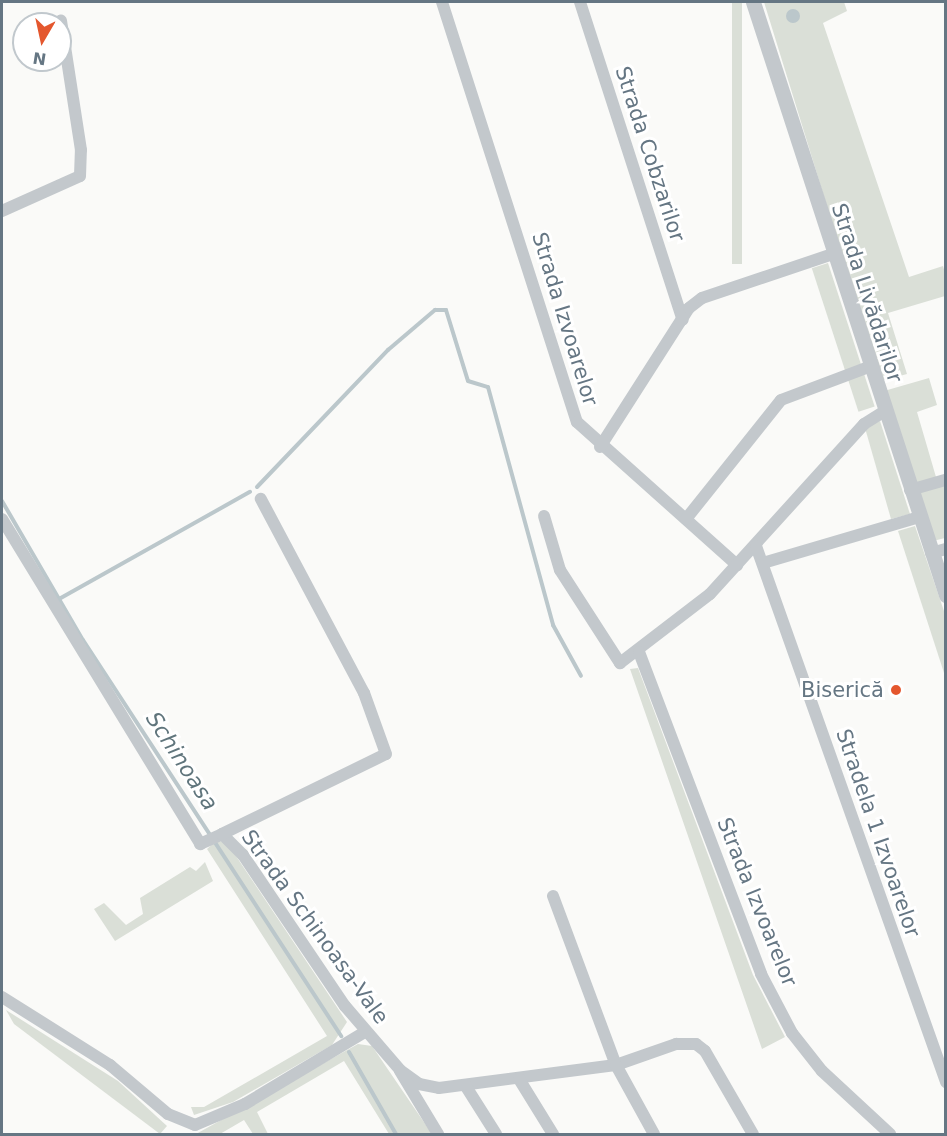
<!DOCTYPE html>
<meta charset="utf-8">
<style>
body{margin:0}
#map{position:relative;width:947px;height:1136px;overflow:hidden;background:#fafaf8;font-family:"DejaVu Sans",sans-serif}
div>[style]{position:absolute}
[style*='--x']{left:calc(var(--x)*1px);top:calc(var(--y)*1px);width:calc(var(--w)*1px);rotate:calc(var(--a)*1deg)}
.green>*{inset:0;background:#dadfd7;transform-origin:0 0}
.water>*{inset:0;background:#bbc7cb}
.round{border-radius:50%}
.stream>*{height:4px;margin:-2px;padding:0 2px;transform-origin:2px;border-radius:2px;background:#bbc7cb}
.minor>*{height:12px;margin:-6px;padding:0 6px;transform-origin:6px;border-radius:6px;background:#c3c8cc}
.tertiary>*{height:15px;margin:-7.5px;padding:0 7.5px;transform-origin:7.5px;border-radius:7.5px;background:#c3c8cc}
.dots>*{width:16px;height:16px;translate:-50% -50%;box-sizing:border-box;border:3px solid #fff;border-radius:50%}
span{translate:-50% -50%;white-space:nowrap;text-align:center;line-height:1.15;-webkit-text-stroke:6px #fff;paint-order:stroke}
.street-label{font-size:21px;color:#657683}
.poi-label{font-size:21px;color:#657683}
.right{translate:-100% -50%;text-align:right}
.water-label{font-size:22px;color:#60757c;font-style:italic}
.frame{position:absolute;inset:0;border:3px solid #657683;pointer-events:none}
.north{position:absolute;left:12px;top:12px;width:60px;height:60px;box-sizing:border-box;background:#fff;border:2px solid #c1c8cd;border-radius:50%;rotate:189deg;font-size:16px;font-weight:700;line-height:24px;text-align:center;color:#657683}
.north::after{content:'';display:block;margin:auto;width:21px;height:27px;background:#e4572e;clip-path:polygon(50% 0,100% 100%,50% 72%,0 100%)}
</style>
<div id="map">
<div class="green">
<div style="left:732px;top:2px;width:10px;height:262px"></div>
<div style="clip-path:polygon(764px 2px,844px 2px,847px 11px,823px 23px,909px 277px,943px 266px,945px 273px,945px 296px,888px 313px,907px 374px,881px 381px)"></div>
<div style="left:828px;top:263px;width:151px;height:17px;rotate:72deg"></div>
<div style="clip-path:polygon(929px 378px,937px 405px,917px 412px,936px 477px,916px 484px,884px 391px)"></div>
<div style="clip-path:polygon(880px 421px,910px 514px,891px 519px,865px 428px)"></div>
<div style="clip-path:polygon(945px 485px,945px 538px,933px 541px,917px 493px)"></div>
<div style="clip-path:polygon(915px 526px,945px 614px,945px 676px,898px 531px)"></div>
<div style="clip-path:polygon(638px 668px,753px 975px,785px 1037px,762px 1049px,630px 669px)"></div>
<div style="clip-path:polygon(217px 840px,228px 844px,347px 1022px,332px 1045px,233px 1102px,194px 1115px,191px 1107px,204px 1107px,327px 1036px,207px 849px)"></div>
<div style="clip-path:polygon(205px 862px,213px 881px,115px 941px,94px 909px,104px 903px,126px 925px,143px 914px,140px 898px,190px 867px,196px 871px)"></div>
<div style="clip-path:polygon(6px 1010px,118px 1081px,167px 1126px,160px 1134px,14px 1024px)"></div>
<div style="clip-path:polygon(358px 1044px,372px 1046px,432px 1134px,389px 1134px,344px 1061px,257px 1112px,268px 1134px,253px 1134px,244px 1120px,220px 1134px,196px 1134px)"></div>
</div>
<div class="water">
<div class="round" style="left:786px;top:9px;width:14px;height:14px"></div>
</div>
<div class="stream">
<div style="--x:257;--y:487;--w:190;--a:-46.3"></div>
<div style="--x:388;--y:350;--w:62;--a:-40.4"></div>
<div style="--x:435;--y:310;--w:11;--a:0"></div>
<div style="--x:446;--y:310;--w:74;--a:72.8"></div>
<div style="--x:468;--y:381;--w:21;--a:17"></div>
<div style="--x:488;--y:387;--w:247;--a:74.7"></div>
<div style="--x:553;--y:625;--w:58;--a:61.2"></div>
<div style="--x:2;--y:501;--w:161;--a:59.8"></div>
<div style="--x:83;--y:640;--w:473;--a:56.9"></div>
<div style="--x:59;--y:599;--w:219;--a:-29.3"></div>
<div style="--x:349;--y:1052;--w:95;--a:60.2"></div>
</div>
<div class="minor">
<div style="--x:442;--y:2;--w:441;--a:72.2"></div>
<div style="--x:577;--y:422;--w:215;--a:41.8"></div>
<div style="--x:580;--y:2;--w:334;--a:72.1"></div>
<div style="--x:2;--y:211;--w:85;--a:-24.2"></div>
<div style="--x:80;--y:176;--w:26;--a:-88"></div>
<div style="--x:81;--y:150;--w:131;--a:-98.8"></div>
<div style="--x:600;--y:447;--w:165;--a:-57.4"></div>
<div style="--x:689;--y:308;--w:16;--a:-38"></div>
<div style="--x:702;--y:298;--w:138;--a:-18.6"></div>
<div style="--x:910;--y:490;--w:37;--a:-16"></div>
<div style="--x:544;--y:516;--w:56;--a:73.5"></div>
<div style="--x:560;--y:570;--w:111;--a:57.2"></div>
<div style="--x:620;--y:663;--w:113;--a:-37.5"></div>
<div style="--x:710;--y:594;--w:229;--a:-47.8"></div>
<div style="--x:864;--y:424;--w:22;--a:-32"></div>
<div style="--x:2;--y:519;--w:381;--a:58.6"></div>
<div style="--x:200;--y:844;--w:24;--a:-24"></div>
<div style="--x:222;--y:834;--w:30;--a:45"></div>
<div style="--x:243;--y:855;--w:182;--a:56"></div>
<div style="--x:345;--y:1006;--w:84;--a:49.3"></div>
<div style="--x:400;--y:1070;--w:24;--a:36"></div>
<div style="--x:419;--y:1084;--w:20;--a:11"></div>
<div style="--x:439;--y:1088;--w:178;--a:-7.4"></div>
<div style="--x:616;--y:1065;--w:64;--a:-19.3"></div>
<div style="--x:676;--y:1044;--w:20;--a:0"></div>
<div style="--x:696;--y:1044;--w:11;--a:38"></div>
<div style="--x:705;--y:1051;--w:96;--a:60"></div>
<div style="--x:686;--y:519;--w:152;--a:-51.4"></div>
<div style="--x:781;--y:400;--w:94;--a:-20.6"></div>
<div style="--x:756;--y:546;--w:569;--a:70.48"></div>
<div style="--x:931;--y:553;--w:16;--a:-15"></div>
<div style="--x:763;--y:563;--w:163;--a:-16.4"></div>
<div style="--x:639;--y:652;--w:344;--a:69.2"></div>
<div style="--x:761;--y:974;--w:67;--a:62.3"></div>
<div style="--x:792;--y:1033;--w:48;--a:51.7"></div>
<div style="--x:822;--y:1071;--w:93;--a:42.8"></div>
<div style="--x:222;--y:834;--w:182;--a:-26"></div>
<div style="--x:386;--y:754;--w:65;--a:-109.8"></div>
<div style="--x:364;--y:693;--w:220;--a:-118"></div>
<div style="--x:553;--y:896;--w:180;--a:69.6"></div>
<div style="--x:616;--y:1065;--w:79;--a:61.2"></div>
<div style="--x:2;--y:997;--w:128;--a:32.2"></div>
<div style="--x:110;--y:1065;--w:76;--a:40.2"></div>
<div style="--x:168;--y:1114;--w:29;--a:22"></div>
<div style="--x:195;--y:1125;--w:54;--a:-22.8"></div>
<div style="--x:245;--y:1104;--w:140;--a:-31"></div>
<div style="--x:400;--y:1071;--w:74;--a:58.9"></div>
<div style="--x:519;--y:1079;--w:65;--a:58.3"></div>
<div style="--x:465;--y:1085;--w:58;--a:57.7"></div>
</div>
<div class="tertiary">
<div style="--x:753;--y:2;--w:624;--a:71.97"></div>
</div>
<div class="dots">
<div style="left:896px;top:690px;background:#e4572e"></div>
</div>
<div class="street-label">
<span style="left:650px;top:154px;rotate:72deg">Strada Cobzarilor</span>
<span style="left:867px;top:293px;rotate:72deg">Strada Livădarilor</span>
<span style="left:565px;top:319px;rotate:73deg">Strada Izvoarelor</span>
<span style="left:878px;top:833px;rotate:71deg">Stradela 1 Izvoarelor</span>
<span style="left:757px;top:902px;rotate:68deg">Strada Izvoarelor</span>
<span style="left:315px;top:927px;rotate:54deg">Strada Schinoasa-Vale</span>
</div>
<div class="poi-label">
<span class="right" style="left:884px;top:690px">Biserică</span>
</div>
<div class="water-label">
<span style="left:182px;top:761px;rotate:57deg">Schinoasa</span>
</div>
<div class="frame"></div>
<div class="north">N</div>
</div>
